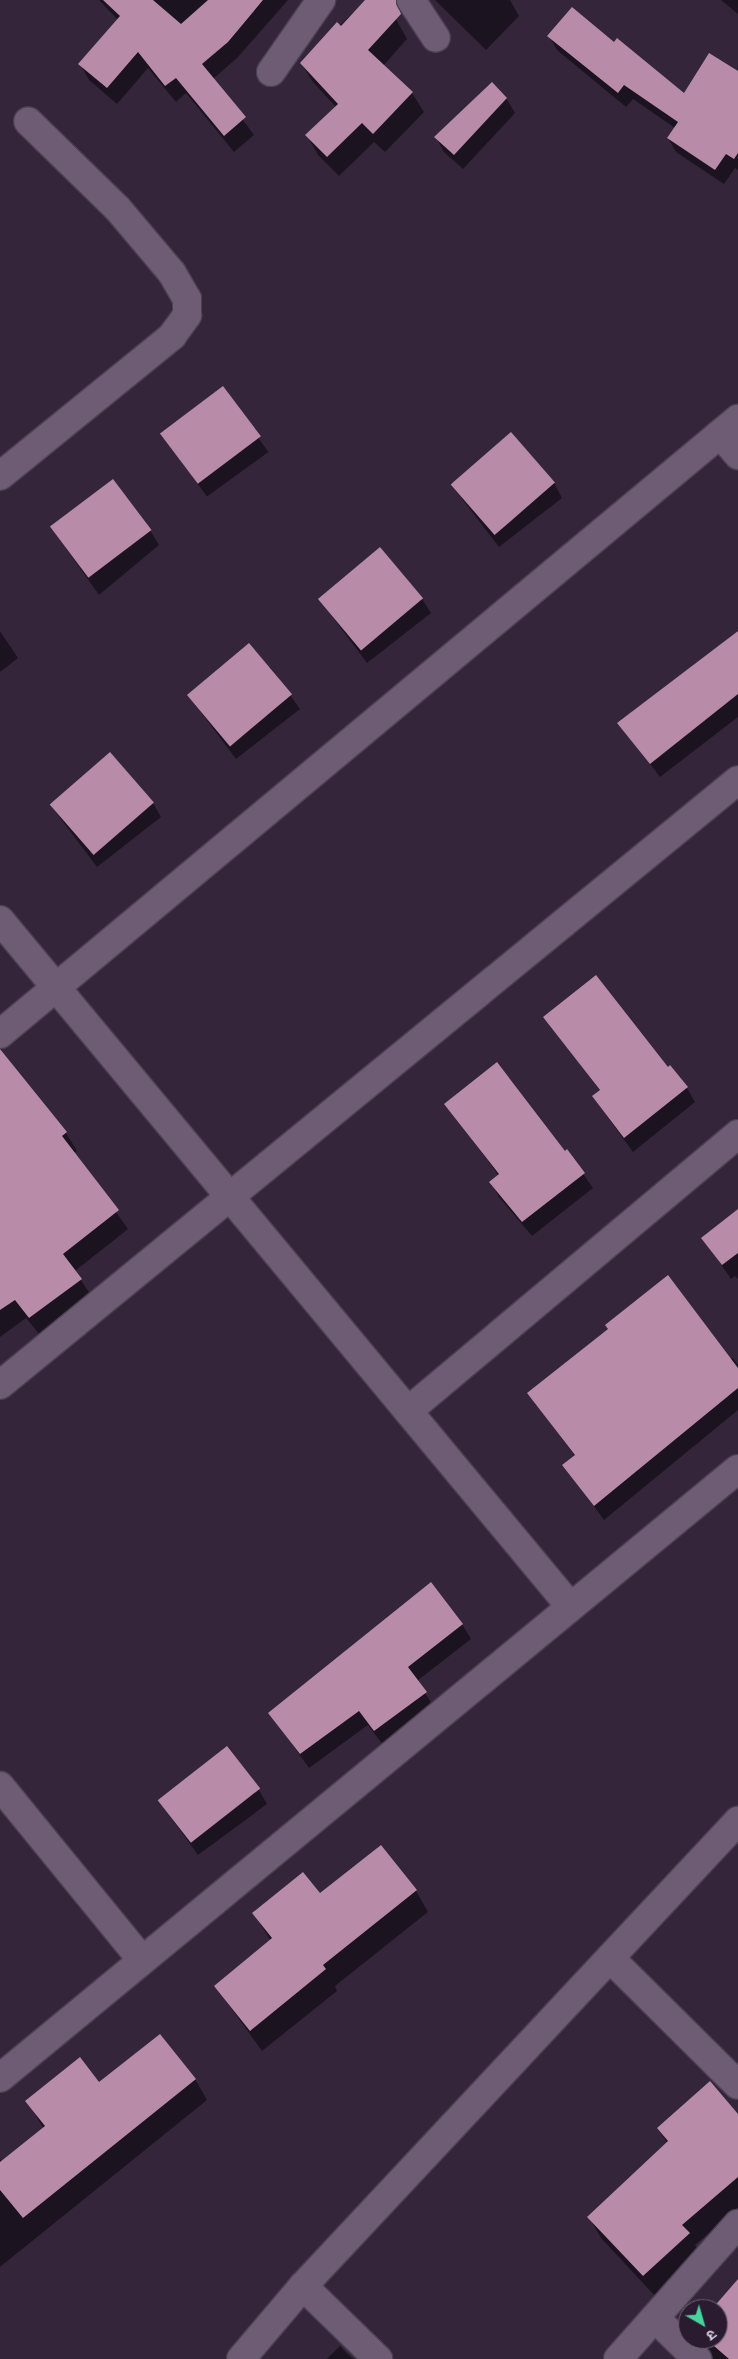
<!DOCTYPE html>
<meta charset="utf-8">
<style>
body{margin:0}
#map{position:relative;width:738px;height:2359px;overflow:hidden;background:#34253a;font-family:Arial,"Noto Sans Devanagari",sans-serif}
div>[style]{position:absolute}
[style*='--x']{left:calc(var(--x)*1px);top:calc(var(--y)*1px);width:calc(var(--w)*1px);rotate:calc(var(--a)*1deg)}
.shadow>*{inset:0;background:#0007;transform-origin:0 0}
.building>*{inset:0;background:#b88ba8;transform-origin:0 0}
.roads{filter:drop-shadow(1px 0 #4d4052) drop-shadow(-1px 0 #4d4052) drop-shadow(0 1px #4d4052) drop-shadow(0 -1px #4d4052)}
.street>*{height:28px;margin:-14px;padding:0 14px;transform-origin:14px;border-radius:14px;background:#6d5c74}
span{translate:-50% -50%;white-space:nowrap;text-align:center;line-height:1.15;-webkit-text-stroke:5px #2a1b30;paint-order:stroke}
.north{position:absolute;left:678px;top:2299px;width:50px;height:50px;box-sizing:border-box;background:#2a1b30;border:1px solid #706376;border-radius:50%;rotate:142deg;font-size:14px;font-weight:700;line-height:20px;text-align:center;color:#dad0de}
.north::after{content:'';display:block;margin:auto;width:18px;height:22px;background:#48d49d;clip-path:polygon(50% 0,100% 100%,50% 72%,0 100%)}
</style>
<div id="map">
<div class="shadow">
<div style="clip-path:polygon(99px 0,288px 0,237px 58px,213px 79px,254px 135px,234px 152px,186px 93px,176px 102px,148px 68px,117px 104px,89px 80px,80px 64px,118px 20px)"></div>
<div style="clip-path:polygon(366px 0,375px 0,396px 19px,407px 39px,383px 66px,412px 93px,424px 112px,385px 152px,374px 142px,339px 176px,318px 155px,307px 135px,336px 107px,313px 82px,301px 63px)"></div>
<div style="clip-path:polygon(435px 0,510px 0,519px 16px,486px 50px)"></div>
<div style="clip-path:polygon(721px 0,738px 0,738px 14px)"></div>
<div style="clip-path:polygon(549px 36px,614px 44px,685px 95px,738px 72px,738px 170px,735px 168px,724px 184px,676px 152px,668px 138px,675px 128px,633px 99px,626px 107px,557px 50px)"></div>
<div style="clip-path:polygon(506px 98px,515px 113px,463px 169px,444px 152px,436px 137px)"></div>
<div style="left:222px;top:388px;width:79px;height:76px;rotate:54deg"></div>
<div style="clip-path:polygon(450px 483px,554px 483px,562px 498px,499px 547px)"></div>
<div style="clip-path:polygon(51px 527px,150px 530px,159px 545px,99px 595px)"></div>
<div style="clip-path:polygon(319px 599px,422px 599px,431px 613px,367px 663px)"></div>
<div style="clip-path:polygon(0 631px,18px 658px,0 672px)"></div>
<div style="clip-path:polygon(738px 631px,738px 717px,660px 777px,619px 723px)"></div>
<div style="clip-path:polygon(270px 667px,300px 709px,236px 759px,188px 695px)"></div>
<div style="clip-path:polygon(49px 803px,153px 803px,161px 817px,97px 867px)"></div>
<div style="clip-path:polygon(545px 1017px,667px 1069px,687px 1088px,695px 1102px,633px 1152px,593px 1097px,600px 1091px)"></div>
<div style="clip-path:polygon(30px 1088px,66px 1133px,77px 1151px,74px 1153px,128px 1229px,75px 1271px,92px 1297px,40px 1335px,26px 1318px,0 1337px,0 1113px)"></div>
<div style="clip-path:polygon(446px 1104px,564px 1153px,567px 1151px,593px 1188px,532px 1236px,499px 1197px,491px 1182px,499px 1176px)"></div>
<div style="clip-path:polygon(738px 1210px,738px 1279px,735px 1276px,731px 1279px,703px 1238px)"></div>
<div style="clip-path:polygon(733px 1358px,738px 1365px,738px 1410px,604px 1520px,564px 1465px,575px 1456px,529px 1394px)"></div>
<div style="clip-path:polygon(462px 1624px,471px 1639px,417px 1681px,434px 1707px,383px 1745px,368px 1725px,309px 1768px,270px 1713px)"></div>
<div style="clip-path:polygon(259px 1790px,267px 1804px,198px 1855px,159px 1801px)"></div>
<div style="clip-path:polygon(416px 1891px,428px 1912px,335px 1986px,337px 1991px,262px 2051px,216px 1987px,271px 1941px,254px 1914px,319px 1895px)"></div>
<div style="clip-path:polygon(195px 2079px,207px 2100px,0 2267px,0 2159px,2px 2161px,44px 2129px,27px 2101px,99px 2083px)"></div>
<div style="clip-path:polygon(738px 2116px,738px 2208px,695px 2245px,701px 2254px,655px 2296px,601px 2238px,589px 2217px,668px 2144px,658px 2128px)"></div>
<div style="clip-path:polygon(738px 2281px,738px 2359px,712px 2359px,702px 2339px,718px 2339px,718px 2309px,714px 2309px)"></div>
<div style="clip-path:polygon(340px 2346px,353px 2359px,327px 2359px)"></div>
</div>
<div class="building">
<div style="clip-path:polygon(103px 0,153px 0,181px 24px,208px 0,263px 0,228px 42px,202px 64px,246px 117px,224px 136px,176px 78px,165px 86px,138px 52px,107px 88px,78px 64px,120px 16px)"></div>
<div style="clip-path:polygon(365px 0,396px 0,401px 14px,368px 50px,413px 92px,373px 134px,362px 123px,327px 157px,305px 135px,338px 104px,300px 63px,337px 22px,341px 26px)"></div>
<div style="clip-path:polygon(572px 7px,614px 42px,617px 38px,684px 93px,709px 53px,738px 71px,738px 153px,734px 159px,726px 154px,715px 170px,667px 138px,678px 122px,624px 85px,618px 93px,547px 36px)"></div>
<div style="clip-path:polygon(492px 82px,507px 98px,454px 155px,434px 137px)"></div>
<div style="left:223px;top:386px;width:63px;height:79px;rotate:53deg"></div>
<div style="left:511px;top:432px;width:67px;height:80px;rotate:49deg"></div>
<div style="left:113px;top:479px;width:64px;height:79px;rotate:53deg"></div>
<div style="left:380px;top:547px;width:67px;height:81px;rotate:50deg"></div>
<div style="clip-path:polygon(738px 631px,738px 694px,650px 764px,617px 723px)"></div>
<div style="left:249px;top:643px;width:67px;height:81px;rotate:50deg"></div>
<div style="left:110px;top:752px;width:67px;height:80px;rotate:49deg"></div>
<div style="clip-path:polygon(596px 975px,668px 1067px,670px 1065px,688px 1087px,624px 1138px,592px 1096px,600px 1090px,543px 1017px)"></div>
<div style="clip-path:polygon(0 1049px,67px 1132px,62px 1136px,119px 1210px,63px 1254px,82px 1279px,29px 1318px,15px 1300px,0 1310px)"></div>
<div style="clip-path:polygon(497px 1062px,565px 1151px,567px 1149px,585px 1173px,522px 1222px,489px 1182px,499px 1174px,444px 1104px)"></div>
<div style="clip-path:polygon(738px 1209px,738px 1253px,722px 1265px,701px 1238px)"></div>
<div style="clip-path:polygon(668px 1275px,738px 1368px,738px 1388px,594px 1506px,562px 1465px,575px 1455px,527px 1393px,608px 1329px,605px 1325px)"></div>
<div style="clip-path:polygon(431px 1582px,463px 1624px,408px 1667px,427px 1692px,374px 1731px,359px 1711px,300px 1754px,268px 1713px)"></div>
<div style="left:227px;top:1746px;width:54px;height:88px;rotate:52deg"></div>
<div style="clip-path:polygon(381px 1845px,417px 1890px,323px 1965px,326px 1969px,250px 2031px,214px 1986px,272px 1938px,252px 1913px,303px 1872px,320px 1893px)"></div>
<div style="clip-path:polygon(160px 2034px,196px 2079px,23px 2218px,0 2190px,0 2162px,45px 2126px,25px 2101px,80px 2057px,99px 2082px)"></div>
<div style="clip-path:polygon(710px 2081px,738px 2114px,738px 2177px,682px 2225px,690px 2233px,643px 2276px,587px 2217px,668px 2141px,657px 2128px)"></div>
<div style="clip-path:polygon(738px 2279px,738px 2359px,729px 2359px,706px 2339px,718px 2339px,718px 2309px,712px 2309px)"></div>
</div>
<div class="roads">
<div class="street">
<div style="--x:411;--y:0;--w:45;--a:56.7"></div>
<div style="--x:271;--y:72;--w:88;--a:-55.2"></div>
<div style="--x:720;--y:434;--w:28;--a:49"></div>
<div style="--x:0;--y:476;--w:222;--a:-39.1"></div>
<div style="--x:172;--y:336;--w:26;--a:-54"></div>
<div style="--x:187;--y:315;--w:16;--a:-90"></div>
<div style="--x:187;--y:299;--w:30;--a:-120"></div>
<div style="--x:172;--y:273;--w:85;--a:-130.2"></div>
<div style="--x:117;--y:208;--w:124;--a:-135.7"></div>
<div style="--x:0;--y:920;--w:892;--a:50.28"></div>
<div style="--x:0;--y:1034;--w:961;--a:-39.81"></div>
<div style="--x:0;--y:1385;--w:954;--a:-39.34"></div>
<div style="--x:408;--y:1411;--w:431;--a:-40"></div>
<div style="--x:0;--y:1786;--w:225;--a:50.8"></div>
<div style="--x:610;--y:1958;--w:180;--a:44.8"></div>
<div style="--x:0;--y:2078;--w:957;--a:-39.53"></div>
<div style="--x:303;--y:2286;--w:105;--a:44.2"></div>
<div style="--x:655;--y:2318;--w:59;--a:44.3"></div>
<div style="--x:241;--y:2359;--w:96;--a:-49.7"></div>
<div style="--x:303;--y:2286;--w:637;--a:-46.91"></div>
<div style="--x:618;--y:2359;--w:181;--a:-48.4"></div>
</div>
</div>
<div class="north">उ</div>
</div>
